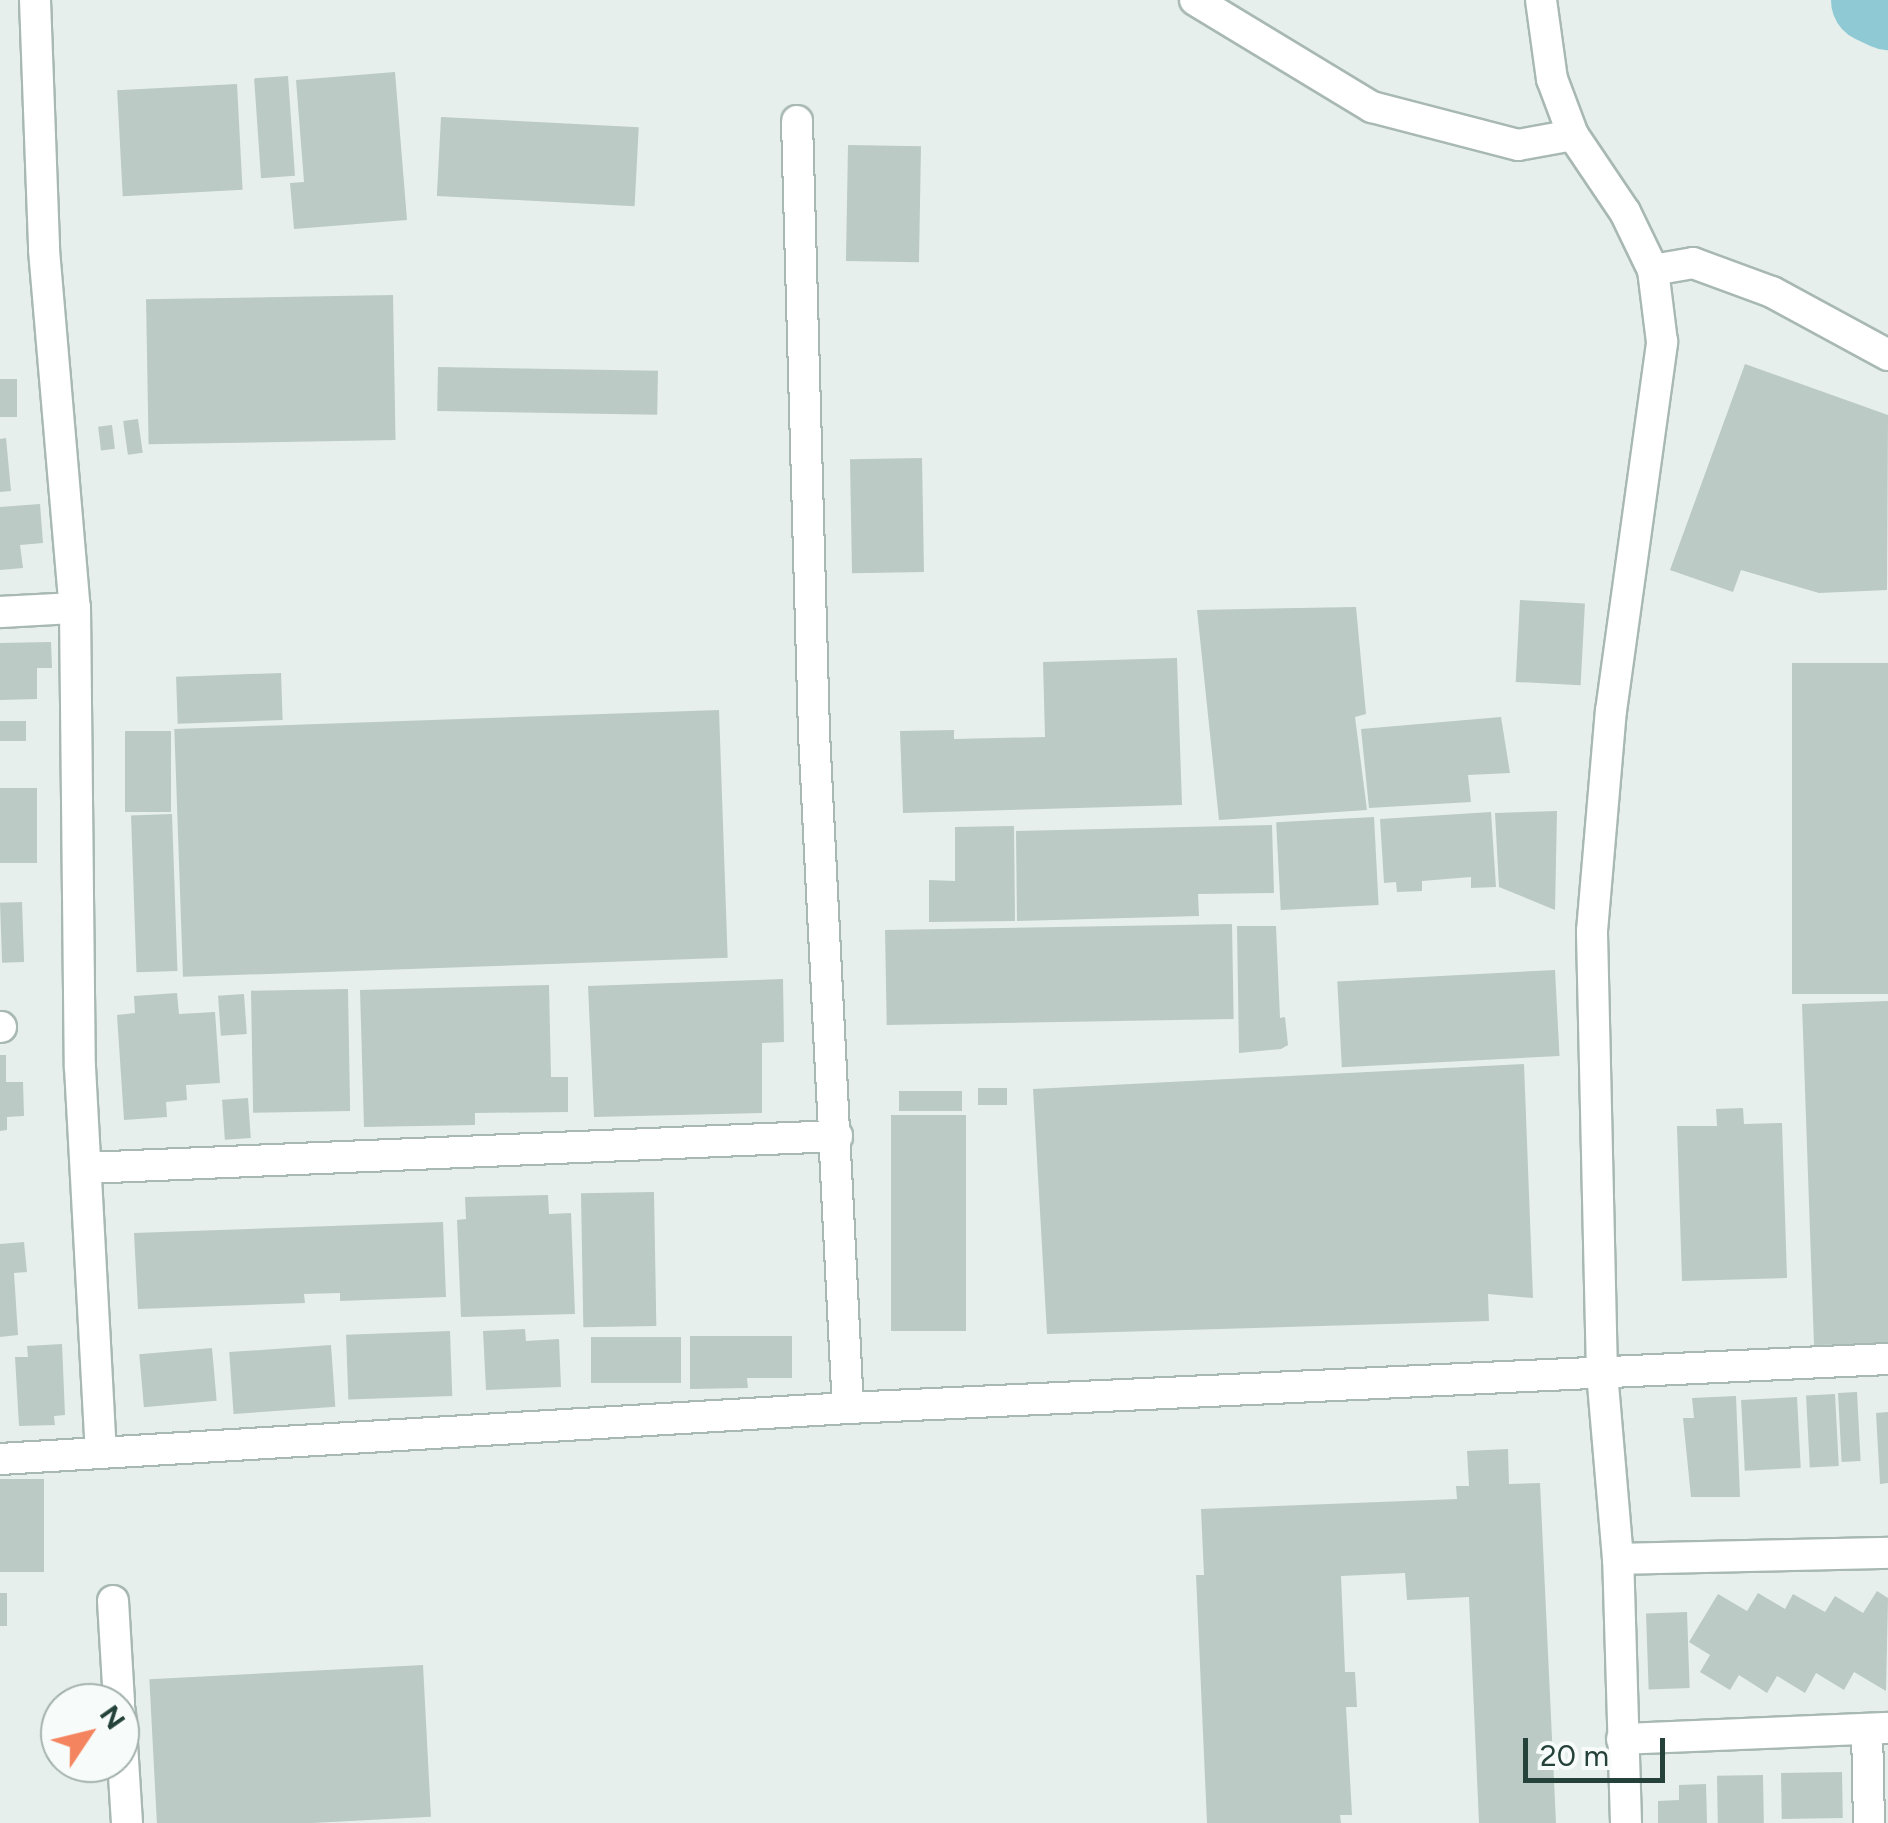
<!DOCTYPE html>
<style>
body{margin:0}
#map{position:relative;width:1888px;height:1823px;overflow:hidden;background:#e6efeb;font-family:Figtree,sans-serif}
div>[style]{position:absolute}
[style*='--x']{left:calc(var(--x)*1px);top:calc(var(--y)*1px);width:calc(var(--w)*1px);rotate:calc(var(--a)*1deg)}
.river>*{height:85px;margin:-42.5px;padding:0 42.5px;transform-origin:42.5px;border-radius:42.5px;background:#8ec9d4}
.building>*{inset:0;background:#bbcac4;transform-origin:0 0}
.roads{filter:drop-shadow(2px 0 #a8b8b2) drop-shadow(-2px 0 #a8b8b2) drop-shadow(0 2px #a8b8b2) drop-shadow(0 -2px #a8b8b2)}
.minor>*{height:30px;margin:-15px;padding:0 15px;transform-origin:15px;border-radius:15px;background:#fff}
span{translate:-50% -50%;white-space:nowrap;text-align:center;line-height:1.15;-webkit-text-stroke:8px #f7fbf9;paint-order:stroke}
.north{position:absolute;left:40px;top:1683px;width:100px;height:100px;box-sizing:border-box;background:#f7fbf9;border:2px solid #a3b1ad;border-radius:50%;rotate:55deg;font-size:28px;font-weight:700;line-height:40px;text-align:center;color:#24423a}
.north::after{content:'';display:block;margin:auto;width:35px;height:45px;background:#f4845f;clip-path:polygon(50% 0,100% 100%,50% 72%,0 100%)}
.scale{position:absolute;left:1523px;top:1738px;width:142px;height:45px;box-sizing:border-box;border:5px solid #24423a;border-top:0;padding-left:12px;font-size:30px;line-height:35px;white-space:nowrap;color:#24423a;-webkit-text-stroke:8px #f7fbf9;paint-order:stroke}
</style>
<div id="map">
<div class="river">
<div style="--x:1873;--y:0;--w:17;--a:25"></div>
</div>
<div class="building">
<div style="clip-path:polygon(395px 72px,407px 220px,294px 229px,290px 183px,304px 182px,296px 80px)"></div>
<div style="left:288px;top:76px;width:100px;height:34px;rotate:86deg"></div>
<div style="left:237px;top:84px;width:106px;height:120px;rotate:87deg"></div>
<div style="left:441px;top:117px;width:198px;height:79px;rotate:3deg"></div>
<div style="left:848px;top:145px;width:73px;height:116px;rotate:1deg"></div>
<div style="left:393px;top:295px;width:145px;height:247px;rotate:89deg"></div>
<div style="clip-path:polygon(1745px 364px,1888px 415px,1887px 590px,1819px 593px,1741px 570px,1733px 592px,1670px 570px)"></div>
<div style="left:438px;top:367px;width:220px;height:44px;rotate:1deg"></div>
<div style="left:0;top:379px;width:17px;height:38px"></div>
<div style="left:138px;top:419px;width:34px;height:15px;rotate:82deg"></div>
<div style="left:112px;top:425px;width:24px;height:14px;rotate:83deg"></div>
<div style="clip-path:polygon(6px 438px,11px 491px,0 492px,0 439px)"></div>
<div style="left:922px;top:458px;width:114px;height:72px;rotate:89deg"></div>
<div style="clip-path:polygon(40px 504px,43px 543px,20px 545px,23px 568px,0 570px,0 507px)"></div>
<div style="left:1520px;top:600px;width:65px;height:82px;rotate:3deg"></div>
<div style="clip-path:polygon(1356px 607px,1366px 714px,1355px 717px,1367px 810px,1219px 820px,1197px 610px)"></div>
<div style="clip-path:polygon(51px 642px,52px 668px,37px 668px,37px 699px,0 700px,0 643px)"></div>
<div style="clip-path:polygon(1177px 658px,1182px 805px,903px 813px,900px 731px,954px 730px,954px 739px,1045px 737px,1043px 662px)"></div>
<div style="left:1888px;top:663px;width:331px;height:96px;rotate:90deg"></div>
<div style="left:281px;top:673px;width:47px;height:105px;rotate:88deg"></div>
<div style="left:719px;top:710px;width:248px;height:545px;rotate:88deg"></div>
<div style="clip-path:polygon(1501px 717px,1510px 773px,1468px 775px,1471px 802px,1369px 808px,1361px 729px)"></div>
<div style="left:26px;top:721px;width:20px;height:26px;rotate:90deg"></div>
<div style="left:125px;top:731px;width:46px;height:81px"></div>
<div style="left:0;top:788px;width:37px;height:75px"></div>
<div style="clip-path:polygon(1557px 811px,1555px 910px,1499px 887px,1495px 813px)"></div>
<div style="clip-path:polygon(1491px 812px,1496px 887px,1471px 888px,1471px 877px,1422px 881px,1422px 891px,1397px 892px,1396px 882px,1384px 883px,1380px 819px)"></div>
<div style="left:172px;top:814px;width:157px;height:41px;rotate:88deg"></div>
<div style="left:1374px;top:817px;width:88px;height:98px;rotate:87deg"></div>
<div style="clip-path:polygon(1272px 825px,1274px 893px,1198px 894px,1199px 916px,1017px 921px,1016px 831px)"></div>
<div style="clip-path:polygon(1014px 826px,1015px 921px,929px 922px,929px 880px,955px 881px,955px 827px)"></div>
<div style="left:22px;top:902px;width:60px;height:22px;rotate:88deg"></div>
<div style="left:1232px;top:924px;width:95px;height:347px;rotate:89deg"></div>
<div style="clip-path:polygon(1237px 926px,1276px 926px,1280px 1018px,1285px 1017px,1288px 1045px,1281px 1049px,1239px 1053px)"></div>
<div style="left:1555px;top:970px;width:86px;height:218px;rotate:87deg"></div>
<div style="clip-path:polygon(783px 979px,784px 1042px,762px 1043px,762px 1113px,594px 1117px,588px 986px)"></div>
<div style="clip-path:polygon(549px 985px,551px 1077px,568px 1077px,568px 1112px,475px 1113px,475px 1125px,364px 1127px,360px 990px)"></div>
<div style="left:348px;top:989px;width:122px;height:97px;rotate:89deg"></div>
<div style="clip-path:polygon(177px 993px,179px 1014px,215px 1012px,220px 1083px,186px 1085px,187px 1100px,166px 1102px,167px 1117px,124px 1120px,117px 1015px,135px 1013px,134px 996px)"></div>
<div style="left:244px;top:994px;width:40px;height:26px;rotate:86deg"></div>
<div style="clip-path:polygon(1888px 1001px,1888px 1344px,1814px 1345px,1802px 1004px)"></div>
<div style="clip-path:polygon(0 1055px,6px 1055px,6px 1082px,23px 1082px,24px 1116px,7px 1117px,7px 1130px,0 1131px)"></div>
<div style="clip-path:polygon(1524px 1064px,1533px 1298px,1488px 1294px,1489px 1321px,1047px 1334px,1033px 1089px)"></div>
<div style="left:1007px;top:1088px;width:17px;height:29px;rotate:90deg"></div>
<div style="left:899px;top:1091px;width:63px;height:20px"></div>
<div style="left:248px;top:1098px;width:40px;height:26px;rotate:86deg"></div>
<div style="clip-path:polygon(1743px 1108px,1744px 1124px,1782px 1123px,1787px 1278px,1682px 1281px,1677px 1126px,1717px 1126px,1716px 1109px)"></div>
<div style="left:891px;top:1115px;width:75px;height:216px"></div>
<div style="left:654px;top:1192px;width:134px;height:73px;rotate:89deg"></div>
<div style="clip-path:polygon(548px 1195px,549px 1214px,571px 1213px,575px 1314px,461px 1317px,457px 1220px,466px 1219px,465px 1197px)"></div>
<div style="clip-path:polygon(443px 1222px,446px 1297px,340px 1301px,340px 1293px,304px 1294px,305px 1303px,138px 1309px,134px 1233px)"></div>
<div style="clip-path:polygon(24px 1242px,27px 1272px,14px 1273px,18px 1335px,0 1337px,0 1244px)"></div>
<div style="clip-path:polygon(525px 1329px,526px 1341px,559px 1339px,561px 1387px,486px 1390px,483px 1331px)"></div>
<div style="left:450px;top:1331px;width:65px;height:104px;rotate:88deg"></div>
<div style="clip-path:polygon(690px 1336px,792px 1336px,792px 1378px,747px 1378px,748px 1388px,690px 1389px)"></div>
<div style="left:591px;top:1337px;width:90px;height:46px"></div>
<div style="clip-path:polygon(62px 1344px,65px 1415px,54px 1416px,55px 1425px,19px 1426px,15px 1357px,28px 1357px,27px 1346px)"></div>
<div style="left:331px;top:1345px;width:62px;height:102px;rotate:86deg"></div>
<div style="left:212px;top:1348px;width:53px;height:73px;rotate:85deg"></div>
<div style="left:1857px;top:1392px;width:69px;height:19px;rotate:87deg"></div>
<div style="left:1835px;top:1394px;width:72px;height:29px;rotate:87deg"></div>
<div style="clip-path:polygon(1736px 1396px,1740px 1497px,1691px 1497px,1683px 1418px,1694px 1418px,1692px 1398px)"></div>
<div style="left:1797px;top:1397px;width:71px;height:56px;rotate:87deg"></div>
<div style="clip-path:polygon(1888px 1412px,1888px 1483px,1880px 1484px,1876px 1413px)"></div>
<div style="clip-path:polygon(1508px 1449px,1509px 1484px,1540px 1483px,1556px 1823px,1479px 1823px,1469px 1597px,1407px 1600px,1405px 1573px,1341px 1576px,1345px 1672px,1355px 1672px,1357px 1707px,1346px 1707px,1352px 1815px,1340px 1815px,1341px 1823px,1207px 1823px,1196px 1575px,1204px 1575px,1201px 1509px,1457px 1499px,1456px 1486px,1469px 1486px,1467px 1451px)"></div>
<div style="left:0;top:1479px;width:44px;height:93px"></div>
<div style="clip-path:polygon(1877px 1591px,1888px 1598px,1886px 1691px,1854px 1672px,1844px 1690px,1816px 1673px,1805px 1693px,1777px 1676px,1767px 1693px,1739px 1675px,1730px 1690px,1700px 1672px,1710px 1655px,1689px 1642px,1718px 1594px,1747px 1611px,1758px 1593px,1785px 1609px,1793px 1594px,1825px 1612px,1835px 1596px,1863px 1613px)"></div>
<div style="left:0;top:1593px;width:7px;height:33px"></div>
<div style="left:1687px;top:1612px;width:76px;height:41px;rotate:88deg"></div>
<div style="left:423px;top:1665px;width:152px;height:274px;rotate:87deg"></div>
<div style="left:1842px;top:1772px;width:46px;height:61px;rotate:89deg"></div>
<div style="left:1763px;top:1775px;width:48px;height:46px;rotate:89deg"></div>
<div style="clip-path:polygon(1706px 1784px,1707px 1823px,1658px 1823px,1658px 1801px,1679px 1800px,1679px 1785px)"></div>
</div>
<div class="roads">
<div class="minor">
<div style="--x:35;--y:0;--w:250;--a:87.9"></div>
<div style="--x:44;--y:250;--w:359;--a:85.1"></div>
<div style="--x:75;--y:608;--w:459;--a:89.4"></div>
<div style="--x:80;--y:1067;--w:383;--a:86.9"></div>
<div style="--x:1195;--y:0;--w:207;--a:31.2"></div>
<div style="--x:1372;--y:107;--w:151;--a:14.6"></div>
<div style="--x:1518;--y:145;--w:56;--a:-10.3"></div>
<div style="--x:1541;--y:0;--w:80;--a:82.1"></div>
<div style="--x:1552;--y:79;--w:60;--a:69.4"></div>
<div style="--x:1573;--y:135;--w:93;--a:56"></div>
<div style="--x:1625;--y:212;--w:64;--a:64.2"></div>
<div style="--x:1653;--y:270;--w:41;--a:-9.9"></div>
<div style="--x:1693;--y:263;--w:84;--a:20.2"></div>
<div style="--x:1772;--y:292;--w:132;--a:28.5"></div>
<div style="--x:797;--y:121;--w:612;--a:88.41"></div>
<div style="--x:814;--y:733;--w:676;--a:87.12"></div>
<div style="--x:0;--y:612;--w:75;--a:-3.1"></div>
<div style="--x:0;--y:1027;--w:1;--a:0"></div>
<div style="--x:86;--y:1168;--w:752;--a:-2.44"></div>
<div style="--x:0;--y:1459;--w:850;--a:-3.44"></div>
<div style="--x:848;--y:1408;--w:1041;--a:-2.7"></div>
<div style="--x:1618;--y:1559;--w:270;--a:-1.3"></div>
<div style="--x:113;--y:1601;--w:102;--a:86.6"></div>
<div style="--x:120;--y:1712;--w:111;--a:86.4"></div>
<div style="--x:1867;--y:1729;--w:94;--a:88.8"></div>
<div style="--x:1622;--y:1739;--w:266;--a:-2.4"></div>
<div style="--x:1626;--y:1823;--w:264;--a:-91.7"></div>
<div style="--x:1618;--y:1559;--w:186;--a:-94.9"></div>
<div style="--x:1602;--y:1374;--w:443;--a:-91.3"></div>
<div style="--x:1592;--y:931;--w:221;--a:-85.1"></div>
<div style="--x:1611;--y:711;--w:373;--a:-82.1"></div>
<div style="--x:1662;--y:342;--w:73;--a:-97.1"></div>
</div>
</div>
<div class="north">N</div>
<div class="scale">20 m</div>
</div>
